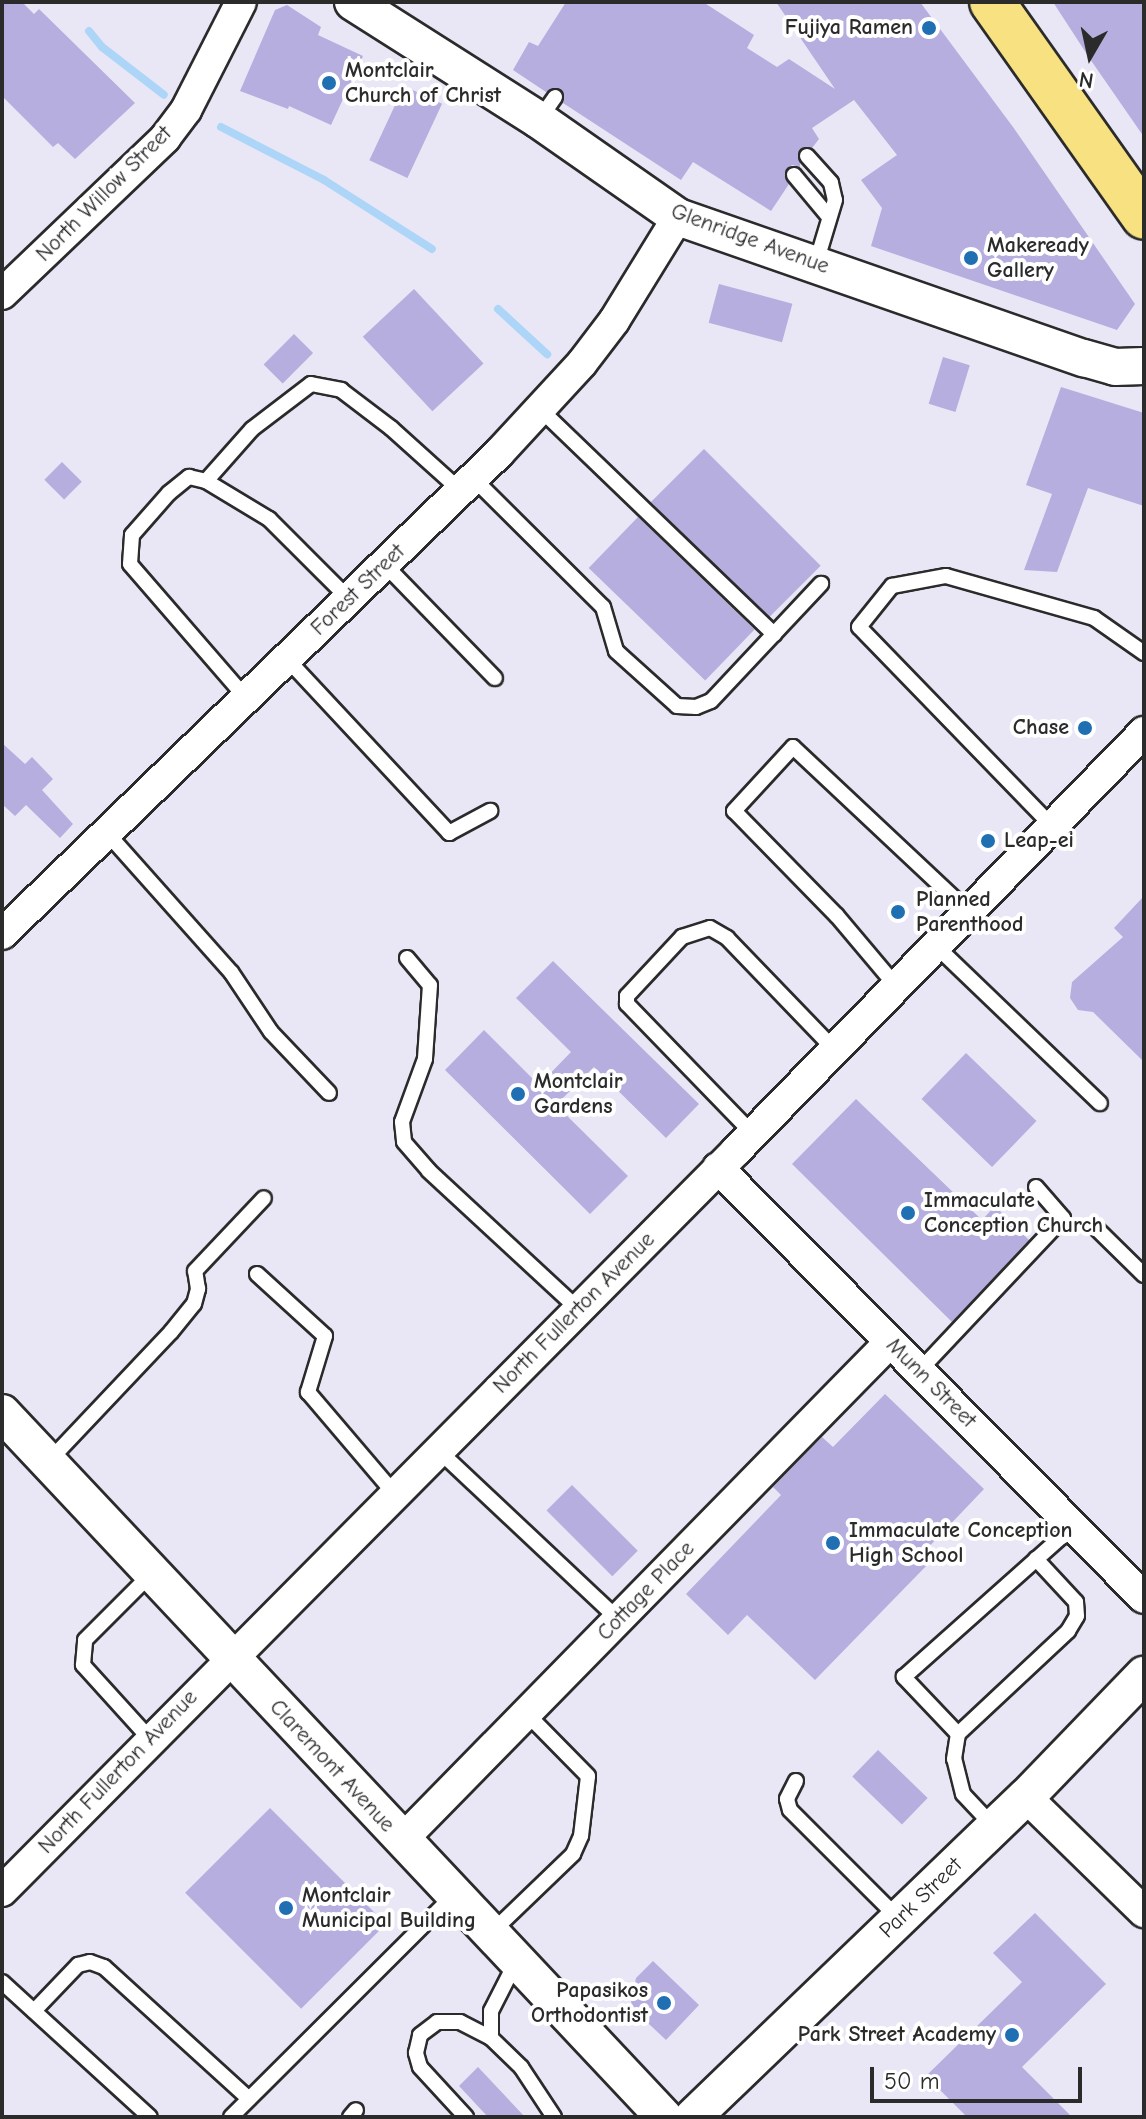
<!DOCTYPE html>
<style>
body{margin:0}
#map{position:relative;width:1146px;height:2119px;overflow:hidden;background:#e9e7f5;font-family:"Comic Neue",sans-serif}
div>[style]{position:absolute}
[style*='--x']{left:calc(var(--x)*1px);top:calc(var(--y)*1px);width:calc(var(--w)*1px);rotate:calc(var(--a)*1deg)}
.stream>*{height:8px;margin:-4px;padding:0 4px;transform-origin:4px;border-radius:4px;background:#add5f8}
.building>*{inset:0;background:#b6aedf;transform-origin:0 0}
.roads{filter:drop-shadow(2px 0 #2b2b2b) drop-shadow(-2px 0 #2b2b2b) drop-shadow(0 2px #2b2b2b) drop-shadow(0 -2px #2b2b2b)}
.service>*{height:14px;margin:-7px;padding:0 7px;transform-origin:7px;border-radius:7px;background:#fff}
.minor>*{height:30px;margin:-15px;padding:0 15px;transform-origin:15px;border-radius:15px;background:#fff}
.tertiary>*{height:36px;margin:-18px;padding:0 18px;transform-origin:18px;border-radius:18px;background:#fff}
.primary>*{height:44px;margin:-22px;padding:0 22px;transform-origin:22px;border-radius:22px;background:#f8e181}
.dots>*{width:22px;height:22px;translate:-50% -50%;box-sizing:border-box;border:4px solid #fff;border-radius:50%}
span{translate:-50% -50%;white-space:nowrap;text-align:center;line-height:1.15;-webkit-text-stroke:8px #fff;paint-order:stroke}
.poi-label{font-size:22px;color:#2b2b2b;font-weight:700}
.right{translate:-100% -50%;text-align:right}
.left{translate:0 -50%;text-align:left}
.street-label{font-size:22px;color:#2b2b2b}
.frame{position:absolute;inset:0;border:4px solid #2b2b2b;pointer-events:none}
.north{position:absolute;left:1050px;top:16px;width:80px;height:80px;-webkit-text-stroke:6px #fff;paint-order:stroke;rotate:189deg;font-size:22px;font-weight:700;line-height:32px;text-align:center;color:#2b2b2b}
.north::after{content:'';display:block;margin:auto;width:28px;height:36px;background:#2b2b2b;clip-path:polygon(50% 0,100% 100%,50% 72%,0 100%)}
.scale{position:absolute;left:870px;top:2067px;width:212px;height:36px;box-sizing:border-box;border:4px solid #2b2b2b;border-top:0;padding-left:10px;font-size:24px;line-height:28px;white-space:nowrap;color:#2b2b2b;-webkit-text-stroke:6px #fff;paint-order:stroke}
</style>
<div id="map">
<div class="stream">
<div style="--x:89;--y:31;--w:21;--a:51"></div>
<div style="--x:102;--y:47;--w:78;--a:37.7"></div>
<div style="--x:221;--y:127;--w:116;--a:27.2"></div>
<div style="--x:324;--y:180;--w:128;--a:32.6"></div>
<div style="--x:498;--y:309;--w:67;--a:42.6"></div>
</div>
<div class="building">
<div style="clip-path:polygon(2px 2px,22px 2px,34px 14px,39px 9px,135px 103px,75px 159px,58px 143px,53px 147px,2px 96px)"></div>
<div style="clip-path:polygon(566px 2px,703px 2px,754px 35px,747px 48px,777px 67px,789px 59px,835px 89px,776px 2px,920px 2px,1013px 127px,1135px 304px,1117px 330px,871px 246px,882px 208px,861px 180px,897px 155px,854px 100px,812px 128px,819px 139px,812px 148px,800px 149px,800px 167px,792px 165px,785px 171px,789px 184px,771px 211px,693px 162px,681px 180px,563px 103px,564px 94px,560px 88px,546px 92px,513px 70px,529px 42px,538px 46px)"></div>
<div style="clip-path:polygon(1053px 2px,1144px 2px,1144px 137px,1090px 59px)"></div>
<div style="clip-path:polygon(287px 5px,321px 27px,318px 35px,363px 56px,331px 125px,289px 106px,288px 109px,240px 91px,275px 10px)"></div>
<div style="left:404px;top:86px;width:42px;height:82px;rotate:25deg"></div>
<div style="left:719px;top:284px;width:76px;height:40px;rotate:15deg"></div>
<div style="left:414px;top:289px;width:102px;height:70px;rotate:47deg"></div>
<div style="left:294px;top:334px;width:27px;height:43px;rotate:45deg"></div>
<div style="left:943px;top:357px;width:28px;height:49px;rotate:17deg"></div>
<div style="clip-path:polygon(1061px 387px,1144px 413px,1144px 506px,1088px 488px,1057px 572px,1024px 570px,1052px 494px,1026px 485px)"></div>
<div style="left:704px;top:449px;width:165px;height:75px;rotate:45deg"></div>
<div style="left:62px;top:462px;width:28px;height:25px;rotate:45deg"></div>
<div style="left:638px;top:517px;width:162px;height:71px;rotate:44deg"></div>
<div style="clip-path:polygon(2px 743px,25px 764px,32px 757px,53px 779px,42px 790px,73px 824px,60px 838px,26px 805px,15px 816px,2px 804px)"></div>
<div style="clip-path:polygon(1144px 896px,1144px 1062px,1093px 1012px,1078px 1010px,1070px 998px,1072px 982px,1123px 937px,1114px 928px)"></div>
<div style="clip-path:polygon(553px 961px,699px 1104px,666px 1138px,594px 1067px,556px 1105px,628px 1176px,590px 1214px,445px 1070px,484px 1030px,539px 1085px,571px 1052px,516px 998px)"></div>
<div style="left:966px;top:1053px;width:98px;height:64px;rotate:44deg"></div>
<div style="clip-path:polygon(856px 1099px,982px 1220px,995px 1206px,1029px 1240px,952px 1322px,792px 1164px)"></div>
<div style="clip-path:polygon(885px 1394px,984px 1489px,923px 1553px,931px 1561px,815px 1680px,747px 1615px,728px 1635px,686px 1594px,781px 1495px,773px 1487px,822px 1437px,833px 1447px)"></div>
<div style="left:572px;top:1485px;width:93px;height:36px;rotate:45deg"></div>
<div style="left:878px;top:1750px;width:69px;height:37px;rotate:44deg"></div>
<div style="left:270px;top:1808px;width:164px;height:120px;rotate:45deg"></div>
<div style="clip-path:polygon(1035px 1913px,1106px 1984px,1022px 2067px,1072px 2117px,967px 2117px,926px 2076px,1022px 1982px,993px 1953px)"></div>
<div style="clip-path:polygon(653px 1961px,699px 2005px,666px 2040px,633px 2009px,631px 2001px,636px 1978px)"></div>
<div style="clip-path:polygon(478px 2067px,525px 2117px,488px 2117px,459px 2086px)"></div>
</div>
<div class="roads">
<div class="service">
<div style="--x:539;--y:120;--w:28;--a:-55"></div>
<div style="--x:807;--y:156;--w:36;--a:48"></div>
<div style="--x:831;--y:183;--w:17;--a:77"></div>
<div style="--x:835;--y:200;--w:66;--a:106.8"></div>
<div style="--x:794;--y:175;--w:55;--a:50.2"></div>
<div style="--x:540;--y:409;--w:325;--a:43.9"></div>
<div style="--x:473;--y:478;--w:183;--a:44.8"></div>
<div style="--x:603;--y:607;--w:46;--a:73.5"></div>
<div style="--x:616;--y:651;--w:82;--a:42"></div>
<div style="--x:677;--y:706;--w:19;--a:3"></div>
<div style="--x:696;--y:707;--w:16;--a:-22"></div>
<div style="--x:711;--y:701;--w:161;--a:-46.8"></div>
<div style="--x:206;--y:481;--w:69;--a:-48.5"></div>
<div style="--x:252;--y:429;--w:74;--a:-37.3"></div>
<div style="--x:311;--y:384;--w:31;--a:11"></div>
<div style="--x:341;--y:390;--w:63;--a:37.2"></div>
<div style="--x:391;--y:428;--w:94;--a:42"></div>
<div style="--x:384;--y:564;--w:159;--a:45.8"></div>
<div style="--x:287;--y:659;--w:238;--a:47"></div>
<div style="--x:449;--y:833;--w:47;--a:-28.2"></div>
<div style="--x:246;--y:698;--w:177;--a:-130.9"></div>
<div style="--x:130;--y:564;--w:29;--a:-86"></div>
<div style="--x:132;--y:535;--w:56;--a:-48.6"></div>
<div style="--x:169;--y:493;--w:26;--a:-39"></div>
<div style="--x:189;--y:477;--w:17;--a:13"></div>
<div style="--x:206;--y:481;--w:74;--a:31.1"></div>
<div style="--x:269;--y:519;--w:113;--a:45"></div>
<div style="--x:1052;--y:826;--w:277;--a:-134.1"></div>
<div style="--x:859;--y:627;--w:53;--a:-51.2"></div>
<div style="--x:892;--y:586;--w:55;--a:-10.5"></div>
<div style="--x:946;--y:576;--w:154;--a:15.8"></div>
<div style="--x:1094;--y:618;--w:61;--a:35"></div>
<div style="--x:107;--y:833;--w:186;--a:48.3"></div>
<div style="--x:231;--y:972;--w:72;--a:56.3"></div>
<div style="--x:271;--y:1032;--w:84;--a:46.4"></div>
<div style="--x:936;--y:946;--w:227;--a:43.8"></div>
<div style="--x:407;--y:958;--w:35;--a:50"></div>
<div style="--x:430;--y:985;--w:74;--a:93.9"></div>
<div style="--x:425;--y:1059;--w:67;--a:110.1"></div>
<div style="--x:402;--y:1122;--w:20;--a:84"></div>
<div style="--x:404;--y:1142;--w:38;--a:49"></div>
<div style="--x:429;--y:1171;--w:203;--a:42.8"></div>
<div style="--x:896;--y:986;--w:92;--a:-130.1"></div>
<div style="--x:837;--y:916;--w:147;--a:-134.4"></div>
<div style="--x:734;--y:811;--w:87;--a:-47.3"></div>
<div style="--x:793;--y:747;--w:241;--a:43.2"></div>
<div style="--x:752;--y:1133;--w:180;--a:-134.1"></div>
<div style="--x:627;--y:1004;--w:8;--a:-90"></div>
<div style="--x:627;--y:996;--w:81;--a:-47"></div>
<div style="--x:682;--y:937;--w:29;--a:-18"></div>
<div style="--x:710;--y:928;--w:20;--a:30"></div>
<div style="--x:727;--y:938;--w:154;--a:46.1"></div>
<div style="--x:1096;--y:1228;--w:67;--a:44.4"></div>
<div style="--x:257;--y:1274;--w:92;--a:42.4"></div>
<div style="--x:325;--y:1336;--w:59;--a:106.9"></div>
<div style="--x:308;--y:1392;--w:133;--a:49.6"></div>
<div style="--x:919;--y:1371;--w:210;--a:-46.7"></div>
<div style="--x:1063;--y:1218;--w:41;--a:-131.1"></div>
<div style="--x:438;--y:1450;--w:247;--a:43.2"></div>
<div style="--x:48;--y:1462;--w:179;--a:-46.6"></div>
<div style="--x:171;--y:1332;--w:36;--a:-51"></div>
<div style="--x:194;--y:1304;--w:16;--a:-75"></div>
<div style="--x:198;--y:1289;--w:18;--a:-99"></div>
<div style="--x:195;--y:1271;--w:100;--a:-46.6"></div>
<div style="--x:958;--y:1734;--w:151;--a:-43.1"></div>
<div style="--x:1068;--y:1631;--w:17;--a:-59"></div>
<div style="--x:1077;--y:1616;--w:14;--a:-94"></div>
<div style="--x:1076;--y:1602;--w:59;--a:-132.9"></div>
<div style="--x:150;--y:1739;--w:100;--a:-132.2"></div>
<div style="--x:83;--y:1665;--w:25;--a:-85"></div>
<div style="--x:85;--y:1640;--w:93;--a:-45"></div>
<div style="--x:796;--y:1781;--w:20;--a:117"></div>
<div style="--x:787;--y:1799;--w:11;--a:75"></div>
<div style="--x:790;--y:1810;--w:154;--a:45"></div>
<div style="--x:994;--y:1827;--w:45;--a:-133.2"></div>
<div style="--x:963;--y:1794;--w:36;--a:-104"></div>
<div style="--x:954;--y:1759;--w:25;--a:-81"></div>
<div style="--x:958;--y:1734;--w:79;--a:-133.5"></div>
<div style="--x:904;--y:1677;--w:209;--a:-41.7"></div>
<div style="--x:1060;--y:1538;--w:18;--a:-29"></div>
<div style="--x:491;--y:1933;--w:114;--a:-43.9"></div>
<div style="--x:573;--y:1854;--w:20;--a:-66"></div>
<div style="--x:581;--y:1836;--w:60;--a:-83.3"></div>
<div style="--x:588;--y:1776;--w:88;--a:-134.5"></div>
<div style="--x:2;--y:1982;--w:200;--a:42.4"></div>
<div style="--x:34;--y:2011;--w:64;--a:-46.3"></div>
<div style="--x:78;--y:1965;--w:12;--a:-14"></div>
<div style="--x:90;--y:1962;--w:15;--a:20"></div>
<div style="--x:104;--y:1967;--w:196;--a:42.3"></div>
<div style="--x:491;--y:2038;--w:27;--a:-90"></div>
<div style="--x:491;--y:2011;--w:55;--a:-63"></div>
<div style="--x:231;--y:2117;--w:315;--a:-44.9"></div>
<div style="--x:350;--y:2117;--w:9;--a:-49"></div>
<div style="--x:466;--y:2117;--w:68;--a:-132.6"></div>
<div style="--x:420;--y:2067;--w:15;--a:-106"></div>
<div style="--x:416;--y:2053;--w:18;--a:-77"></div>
<div style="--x:420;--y:2035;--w:21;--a:-37"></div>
<div style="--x:437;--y:2022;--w:23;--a:0"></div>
<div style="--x:460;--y:2022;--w:35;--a:27"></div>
<div style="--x:491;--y:2038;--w:42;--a:44"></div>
<div style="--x:521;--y:2067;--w:60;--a:56.6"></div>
</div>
<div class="minor">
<div style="--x:2;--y:294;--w:226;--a:-43.7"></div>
<div style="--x:165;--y:138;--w:35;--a:-53"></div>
<div style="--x:186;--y:110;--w:121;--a:-63"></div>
<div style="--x:2;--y:934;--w:692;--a:-44.06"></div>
<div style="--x:499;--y:453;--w:122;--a:-47.3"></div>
<div style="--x:582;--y:363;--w:53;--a:-52.7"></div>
<div style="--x:614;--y:321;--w:122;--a:-58.4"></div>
<div style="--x:718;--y:1168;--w:605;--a:45.27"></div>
<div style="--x:1026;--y:1797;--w:165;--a:44.3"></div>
<div style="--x:402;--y:1840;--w:697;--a:-45.58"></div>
<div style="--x:2;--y:1891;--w:1042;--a:-45.23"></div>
<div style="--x:736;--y:1151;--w:585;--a:-45.76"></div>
</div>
<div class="tertiary">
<div style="--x:353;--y:2;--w:220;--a:32.4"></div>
<div style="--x:539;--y:120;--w:169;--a:34.9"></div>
<div style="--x:678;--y:217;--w:430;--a:19.2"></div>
<div style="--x:1084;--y:358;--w:32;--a:16"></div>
<div style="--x:1115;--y:367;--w:29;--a:-2"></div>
<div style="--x:2;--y:1413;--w:966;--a:46.76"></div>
<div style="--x:693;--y:2117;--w:462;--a:-43.9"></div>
<div style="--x:1026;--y:1797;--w:170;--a:-46"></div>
</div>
<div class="primary">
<div style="--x:992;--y:2;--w:263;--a:54.7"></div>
</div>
</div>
<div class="dots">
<div style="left:929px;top:28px;background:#1f6fb2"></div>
<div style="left:329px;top:83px;background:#1f6fb2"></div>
<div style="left:971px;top:258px;background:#1f6fb2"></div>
<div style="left:1085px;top:728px;background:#1f6fb2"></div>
<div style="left:988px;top:841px;background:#1f6fb2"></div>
<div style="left:898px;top:912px;background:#1f6fb2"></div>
<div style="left:518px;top:1094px;background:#1f6fb2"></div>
<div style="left:908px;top:1213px;background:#1f6fb2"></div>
<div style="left:833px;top:1543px;background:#1f6fb2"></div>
<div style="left:286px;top:1908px;background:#1f6fb2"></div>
<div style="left:664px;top:2003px;background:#1f6fb2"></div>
<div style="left:1012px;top:2035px;background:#1f6fb2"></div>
</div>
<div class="poi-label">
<span class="right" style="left:913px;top:28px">Fujiya Ramen</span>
<span class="left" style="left:345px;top:83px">Montclair<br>Church of Christ</span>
<span class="left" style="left:987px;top:258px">Makeready<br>Gallery</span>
<span class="right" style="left:1069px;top:728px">Chase</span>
<span class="left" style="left:1004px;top:841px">Leap-ei</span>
<span class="left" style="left:916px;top:912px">Planned<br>Parenthood</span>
<span class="left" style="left:534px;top:1094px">Montclair<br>Gardens</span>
<span class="left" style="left:924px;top:1213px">Immaculate<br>Conception Church</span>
<span class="left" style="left:849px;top:1543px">Immaculate Conception<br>High School</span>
<span class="left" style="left:302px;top:1908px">Montclair<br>Municipal Building</span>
<span class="right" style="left:648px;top:2003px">Papasikos<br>Orthodontist</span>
<span class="right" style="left:996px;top:2035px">Park Street Academy</span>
</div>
<div class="street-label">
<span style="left:104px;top:194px;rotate:-45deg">North Willow Street</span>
<span style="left:750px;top:239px;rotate:20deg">Glenridge Avenue</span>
<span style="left:358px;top:590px;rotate:-44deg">Forest Street</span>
<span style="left:574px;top:1313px;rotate:-45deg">North Fullerton Avenue</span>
<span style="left:931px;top:1383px;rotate:45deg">Munn Street</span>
<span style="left:646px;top:1591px;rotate:-46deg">Cottage Place</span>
<span style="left:332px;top:1766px;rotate:47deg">Claremont Avenue</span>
<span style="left:118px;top:1772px;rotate:-46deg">North Fullerton Avenue</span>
<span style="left:921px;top:1898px;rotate:-44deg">Park Street</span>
</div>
<div class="frame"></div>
<div class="north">N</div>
<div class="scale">50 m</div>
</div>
